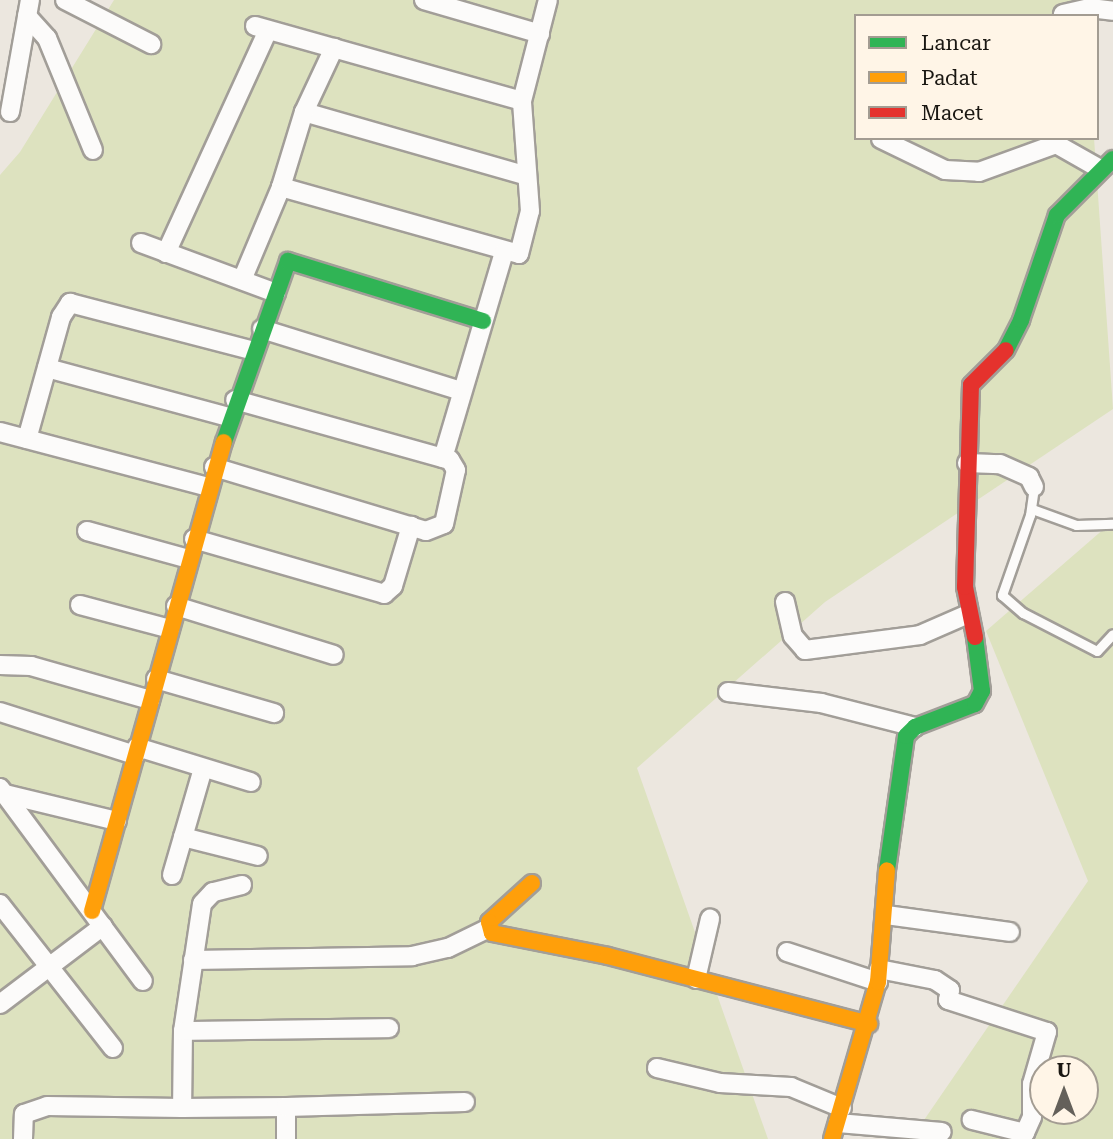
<!DOCTYPE html>
<style>
body{margin:0}
#map{position:relative;width:1113px;height:1139px;overflow:hidden;background:#ece7df;font-family:"Roboto Serif",serif}
div>[style]{position:absolute}
[style*='--x']{left:calc(var(--x)*1px);top:calc(var(--y)*1px);width:calc(var(--w)*1px);rotate:calc(var(--a)*1deg)}
.green>*{inset:0;background:#dde2bf}
.roads{filter:drop-shadow(2px 0 #a29e98) drop-shadow(-2px 0 #a29e98) drop-shadow(0 2px #a29e98) drop-shadow(0 -2px #a29e98)}
.lane>*{height:9px;margin:-4.5px;padding:0 4.5px;transform-origin:4.5px;border-radius:4.5px;background:#fcfbfa}
.street>*{height:18px;margin:-9px;padding:0 9px;transform-origin:9px;border-radius:9px;background:#fcfbfa}
.fast>*{height:16px;margin:-8px;padding:0 8px;transform-origin:8px;border-radius:8px;background:#30b455}
.slow>*{height:16px;margin:-8px;padding:0 8px;transform-origin:8px;border-radius:8px;background:#ff9f0a}
.jam>*{height:16px;margin:-8px;padding:0 8px;transform-origin:8px;border-radius:8px;background:#e5322d}
span{translate:-50% -50%;white-space:nowrap;text-align:center;line-height:1.15;-webkit-text-stroke:6px #fff5e7;paint-order:stroke}
.legend{position:absolute;left:854px;top:14px;width:245px;height:126px;box-sizing:border-box;background:#fff5e7;border:2px solid #a39c92;margin:0;padding:9px 12px;list-style:none;font-size:21px;color:#1a1712}
.legend li{display:flex;align-items:center;gap:14px;height:35px}
.legend b{width:35px;border:2px solid #a39c92}
.north{position:absolute;left:1029px;top:1055px;width:70px;height:70px;box-sizing:border-box;background:#fff5e7;border:2px solid #a39c92;border-radius:50%;rotate:0deg;font-size:19px;font-weight:700;line-height:28px;text-align:center;color:#1a1712}
.north::after{content:'';display:block;margin:auto;width:24px;height:32px;background:#64605a;clip-path:polygon(50% 0,100% 100%,50% 72%,0 100%)}
</style>
<div id="map">
<div class="green">
<div style="clip-path:polygon(114px 0,1084px 0,1085px 16px,856px 16px,856px 138px,1094px 138px,1113px 409px,825px 602px,637px 768px,768px 1139px,0 1139px,0 175px,20px 152px)"></div>
<div style="clip-path:polygon(evenodd,1113px 521px,1113px 1139px,911px 1139px,1088px 881px,986px 631px,1113px 521px,1043px 1069px,1085px 1069px,1085px 1111px,1043px 1111px,1043px 1069px)"></div>
</div>
<div class="roads">
<div class="lane">
<div style="--x:1034;--y:487;--w:28;--a:98"></div>
<div style="--x:1030;--y:515;--w:85;--a:109.3"></div>
<div style="--x:1002;--y:595;--w:28;--a:41"></div>
<div style="--x:1023;--y:613;--w:83;--a:27.2"></div>
<div style="--x:1097;--y:651;--w:23;--a:-47"></div>
<div style="--x:1032;--y:509;--w:47;--a:20"></div>
<div style="--x:1076;--y:525;--w:37;--a:-2"></div>
</div>
<div class="street">
<div style="--x:65;--y:0;--w:97;--a:27.1"></div>
<div style="--x:424;--y:0;--w:121;--a:16.3"></div>
<div style="--x:1063;--y:14;--w:28;--a:-13"></div>
<div style="--x:1090;--y:8;--w:23;--a:7"></div>
<div style="--x:27;--y:16;--w:30;--a:48"></div>
<div style="--x:47;--y:38;--w:121;--a:67.7"></div>
<div style="--x:255;--y:26;--w:277;--a:15.7"></div>
<div style="--x:10;--y:112;--w:114;--a:-79.9"></div>
<div style="--x:304;--y:112;--w:232;--a:16"></div>
<div style="--x:881;--y:139;--w:71;--a:25.8"></div>
<div style="--x:945;--y:170;--w:34;--a:3"></div>
<div style="--x:979;--y:172;--w:82;--a:-20"></div>
<div style="--x:1056;--y:144;--w:51;--a:29.6"></div>
<div style="--x:281;--y:187;--w:247;--a:15.7"></div>
<div style="--x:519;--y:254;--w:44;--a:-75.7"></div>
<div style="--x:530;--y:211;--w:110;--a:-94.2"></div>
<div style="--x:522;--y:101;--w:104;--a:-75.6"></div>
<div style="--x:141;--y:243;--w:144;--a:20.3"></div>
<div style="--x:166;--y:253;--w:245;--a:-65.4"></div>
<div style="--x:242;--y:280;--w:101;--a:-67.2"></div>
<div style="--x:281;--y:187;--w:78;--a:-73"></div>
<div style="--x:304;--y:112;--w:71;--a:-64.9"></div>
<div style="--x:262;--y:329;--w:208;--a:17.3"></div>
<div style="--x:47;--y:368;--w:188;--a:15.1"></div>
<div style="--x:0;--y:432;--w:215;--a:14.8"></div>
<div style="--x:27;--y:439;--w:127;--a:-74.4"></div>
<div style="--x:61;--y:317;--w:17;--a:-57"></div>
<div style="--x:70;--y:303;--w:190;--a:14.6"></div>
<div style="--x:443;--y:458;--w:215;--a:-73.5"></div>
<div style="--x:967;--y:463;--w:33;--a:2"></div>
<div style="--x:1000;--y:464;--w:32;--a:24"></div>
<div style="--x:1029;--y:477;--w:11;--a:63"></div>
<div style="--x:214;--y:467;--w:221;--a:16.8"></div>
<div style="--x:426;--y:531;--w:19;--a:-21"></div>
<div style="--x:444;--y:524;--w:55;--a:-77.5"></div>
<div style="--x:456;--y:470;--w:12;--a:-121"></div>
<div style="--x:450;--y:460;--w:223;--a:-164.4"></div>
<div style="--x:87;--y:531;--w:106;--a:15.4"></div>
<div style="--x:194;--y:539;--w:198;--a:16.1"></div>
<div style="--x:384;--y:594;--w:12;--a:-42"></div>
<div style="--x:393;--y:586;--w:63;--a:-73.3"></div>
<div style="--x:785;--y:602;--w:35;--a:77"></div>
<div style="--x:793;--y:636;--w:18;--a:49"></div>
<div style="--x:805;--y:650;--w:116;--a:-7.4"></div>
<div style="--x:920;--y:635;--w:52;--a:-23.6"></div>
<div style="--x:80;--y:605;--w:93;--a:14.9"></div>
<div style="--x:176;--y:606;--w:165;--a:17.2"></div>
<div style="--x:0;--y:665;--w:31;--a:2"></div>
<div style="--x:31;--y:666;--w:124;--a:15.9"></div>
<div style="--x:156;--y:679;--w:123;--a:16.1"></div>
<div style="--x:728;--y:692;--w:94;--a:6.7"></div>
<div style="--x:821;--y:703;--w:97;--a:14.3"></div>
<div style="--x:0;--y:712;--w:142;--a:17.7"></div>
<div style="--x:137;--y:747;--w:119;--a:17.1"></div>
<div style="--x:0;--y:788;--w:240;--a:53.5"></div>
<div style="--x:5;--y:794;--w:115;--a:13.6"></div>
<div style="--x:183;--y:837;--w:77;--a:14.2"></div>
<div style="--x:172;--y:875;--w:111;--a:-73.8"></div>
<div style="--x:242;--y:885;--w:30;--a:166"></div>
<div style="--x:213;--y:892;--w:16;--a:133"></div>
<div style="--x:202;--y:904;--w:128;--a:98.5"></div>
<div style="--x:183;--y:1031;--w:77;--a:90.7"></div>
<div style="--x:182;--y:1108;--w:104;--a:-0.6"></div>
<div style="--x:286;--y:1107;--w:32;--a:90"></div>
<div style="--x:0;--y:904;--w:183;--a:51.9"></div>
<div style="--x:886;--y:915;--w:125;--a:7.8"></div>
<div style="--x:787;--y:952;--w:96;--a:18.2"></div>
<div style="--x:193;--y:960;--w:219;--a:-1"></div>
<div style="--x:412;--y:956;--w:37;--a:-13"></div>
<div style="--x:448;--y:948;--w:46;--a:-26"></div>
<div style="--x:879;--y:969;--w:57;--a:11.1"></div>
<div style="--x:935;--y:980;--w:18;--a:34"></div>
<div style="--x:950;--y:990;--w:10;--a:101"></div>
<div style="--x:948;--y:1000;--w:104;--a:17.9"></div>
<div style="--x:1047;--y:1032;--w:54;--a:106.1"></div>
<div style="--x:1032;--y:1084;--w:33;--a:90"></div>
<div style="--x:1032;--y:1117;--w:17;--a:114"></div>
<div style="--x:1025;--y:1133;--w:55;--a:-166.2"></div>
<div style="--x:696;--y:979;--w:62;--a:-76.9"></div>
<div style="--x:0;--y:1004;--w:129;--a:-37.1"></div>
<div style="--x:183;--y:1031;--w:206;--a:-0.8"></div>
<div style="--x:657;--y:1068;--w:65;--a:13.4"></div>
<div style="--x:720;--y:1083;--w:71;--a:3.2"></div>
<div style="--x:791;--y:1087;--w:55;--a:22.4"></div>
<div style="--x:286;--y:1107;--w:179;--a:-1.6"></div>
<div style="--x:838;--y:1123;--w:104;--a:4.9"></div>
<div style="--x:23;--y:1139;--w:25;--a:-88"></div>
<div style="--x:24;--y:1114;--w:24;--a:-19"></div>
<div style="--x:47;--y:1106;--w:135;--a:0.8"></div>
</div>
<div class="fast">
<div style="--x:1006;--y:350;--w:34;--a:-63"></div>
<div style="--x:1021;--y:320;--w:111;--a:-71.1"></div>
<div style="--x:1057;--y:215;--w:79;--a:-45"></div>
<div style="--x:224;--y:442;--w:192;--a:-70.5"></div>
<div style="--x:288;--y:261;--w:204;--a:17.1"></div>
<div style="--x:887;--y:870;--w:135;--a:-81.9"></div>
<div style="--x:906;--y:736;--w:13;--a:-45"></div>
<div style="--x:915;--y:727;--w:64;--a:-21"></div>
<div style="--x:975;--y:704;--w:15;--a:-62"></div>
<div style="--x:982;--y:691;--w:54;--a:-97.4"></div>
</div>
<div class="slow">
<div style="--x:532;--y:883;--w:58;--a:137.8"></div>
<div style="--x:489;--y:922;--w:11;--a:75"></div>
<div style="--x:492;--y:933;--w:118;--a:11.2"></div>
<div style="--x:608;--y:956;--w:270;--a:14.6"></div>
<div style="--x:92;--y:911;--w:487;--a:-74.3"></div>
<div style="--x:832;--y:1139;--w:164;--a:-73.7"></div>
<div style="--x:878;--y:982;--w:112;--a:-85.4"></div>
</div>
<div class="jam">
<div style="--x:975;--y:637;--w:51;--a:-101.3"></div>
<div style="--x:965;--y:587;--w:202;--a:-88.3"></div>
<div style="--x:971;--y:385;--w:49;--a:-45"></div>
</div>
</div>
<ul class="legend">
<li><b style="height:9px;background:#30b455"></b>Lancar</li>
<li><b style="height:9px;background:#ff9f0a"></b>Padat</li>
<li><b style="height:9px;background:#e5322d"></b>Macet</li>
</ul>
<div class="north">U</div>
</div>
